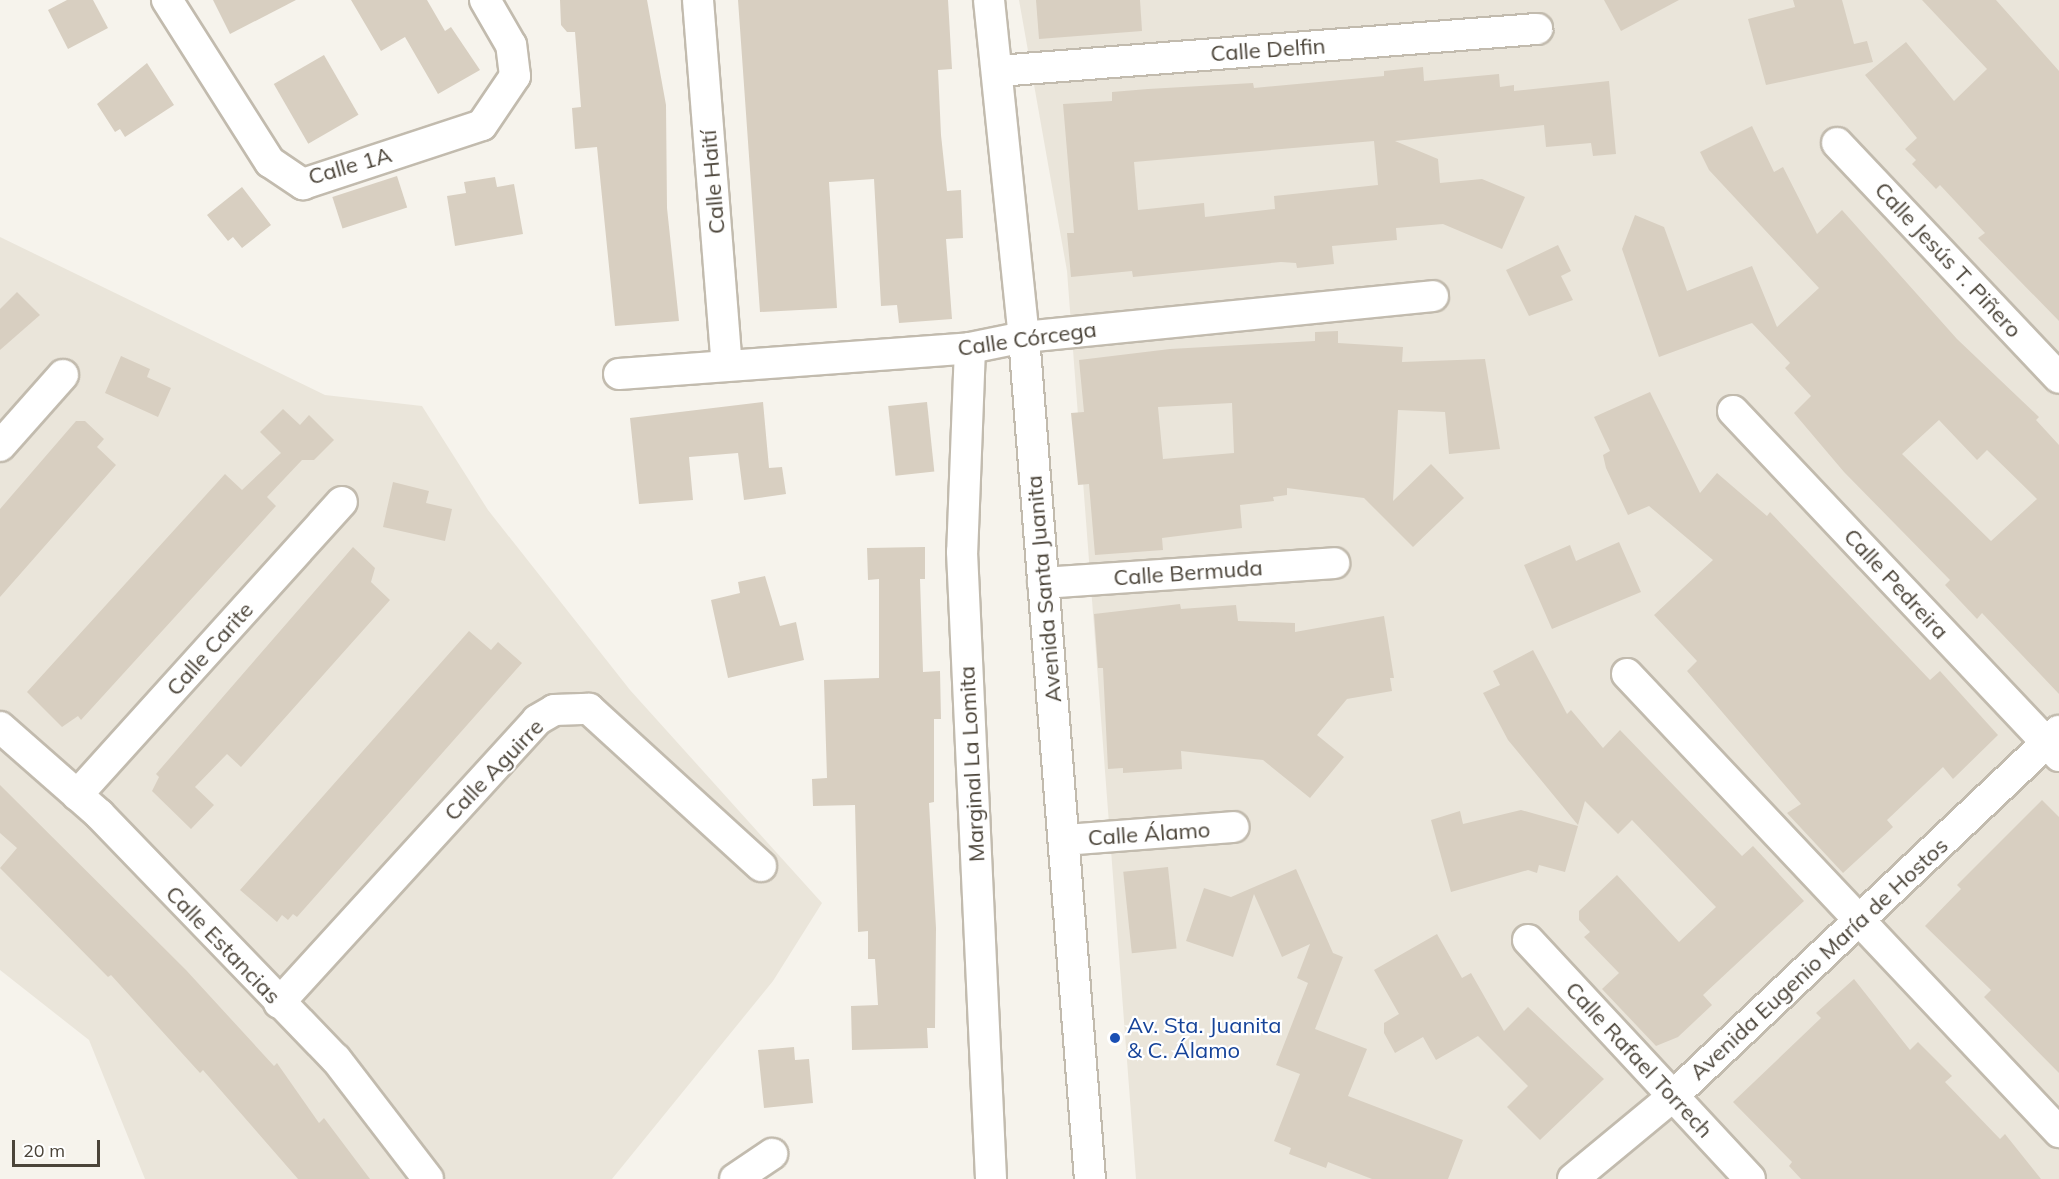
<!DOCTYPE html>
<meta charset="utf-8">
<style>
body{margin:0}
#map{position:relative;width:2059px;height:1179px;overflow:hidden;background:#f6f3ec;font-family:Mulish,sans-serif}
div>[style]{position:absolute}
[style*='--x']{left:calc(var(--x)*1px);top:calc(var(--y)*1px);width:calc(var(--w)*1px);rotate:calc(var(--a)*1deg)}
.residential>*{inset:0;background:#eae5da}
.building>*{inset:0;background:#d8cfc1;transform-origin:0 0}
.roads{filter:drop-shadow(2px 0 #c2bbae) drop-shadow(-2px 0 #c2bbae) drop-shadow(0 2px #c2bbae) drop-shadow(0 -2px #c2bbae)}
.minor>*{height:30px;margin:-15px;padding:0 15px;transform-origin:15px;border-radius:15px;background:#fff}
.dots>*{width:16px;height:16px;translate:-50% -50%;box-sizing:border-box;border:3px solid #fff;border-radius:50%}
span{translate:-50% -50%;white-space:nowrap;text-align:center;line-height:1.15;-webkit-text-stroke:4.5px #fff;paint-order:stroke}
.street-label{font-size:22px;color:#4b4439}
.transit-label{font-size:22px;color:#164399}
.left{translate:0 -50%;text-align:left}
.scale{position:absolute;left:12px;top:1140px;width:88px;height:27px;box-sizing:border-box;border:3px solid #4b4439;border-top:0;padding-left:8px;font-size:18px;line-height:21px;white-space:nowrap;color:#4b4439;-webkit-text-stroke:4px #fff;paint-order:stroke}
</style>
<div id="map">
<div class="residential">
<div style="clip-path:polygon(1019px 0,2059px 0,2059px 1179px,1136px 1179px,1067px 271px)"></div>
<div style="clip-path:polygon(0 237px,325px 395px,422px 406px,488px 510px,630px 690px,822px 903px,773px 981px,612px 1179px,145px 1179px,89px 1040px,0 970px)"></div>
</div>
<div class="building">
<div style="clip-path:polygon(67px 0,93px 0,108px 28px,68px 49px,48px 10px)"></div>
<div style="clip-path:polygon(213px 0,296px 0,230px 34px)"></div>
<div style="clip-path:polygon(351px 0,427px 0,445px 31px,451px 27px,480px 70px,438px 94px,405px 37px,381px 51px)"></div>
<div style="clip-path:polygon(560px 0,647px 0,666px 105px,667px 208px,679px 321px,615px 326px,597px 147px,575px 149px,572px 108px,581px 107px,575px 32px,567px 32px,561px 25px)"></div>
<div style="clip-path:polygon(738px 0,948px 0,952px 69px,938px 70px,941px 135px,947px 191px,961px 190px,963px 238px,946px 239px,952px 319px,899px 323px,897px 305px,881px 306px,874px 179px,829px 182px,837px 308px,760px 312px)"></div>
<div style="clip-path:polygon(1036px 0,1140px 0,1142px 31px,1039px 39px)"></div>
<div style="clip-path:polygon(1604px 0,1679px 0,1621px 31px)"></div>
<div style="clip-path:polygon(1793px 0,1842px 0,1854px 44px,1867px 41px,1873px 62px,1766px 85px,1748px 19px,1795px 7px)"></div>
<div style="clip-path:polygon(1922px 0,1996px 0,2059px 71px,2059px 321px,1978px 238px,1985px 233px,1940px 185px,1936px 189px,1912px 164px,1916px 160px,1905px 149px,1917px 138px,1865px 75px,1906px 42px,1954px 101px,1987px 69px)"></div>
<div style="left:324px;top:55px;width:69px;height:58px;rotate:60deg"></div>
<div style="clip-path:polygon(147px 63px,174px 105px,125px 137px,120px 129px,115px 132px,97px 104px)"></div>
<div style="clip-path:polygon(evenodd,1423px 67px,1424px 81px,1499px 74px,1500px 87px,1514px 85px,1514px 91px,1609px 81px,1616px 154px,1593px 156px,1591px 143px,1546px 147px,1544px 125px,1395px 141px,1438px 159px,1440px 183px,1482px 179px,1525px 197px,1502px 249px,1443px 224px,1396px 228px,1397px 240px,1332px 246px,1334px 264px,1297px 268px,1296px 263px,1281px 262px,1133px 277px,1132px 271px,1071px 277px,1067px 233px,1074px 233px,1063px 104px,1112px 101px,1112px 92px,1148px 89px,1253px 83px,1254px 88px,1384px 76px,1384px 71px,1423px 67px,1374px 141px,1378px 185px,1274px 196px,1275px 209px,1205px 217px,1204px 203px,1138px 210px,1134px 162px,1374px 141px)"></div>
<div style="clip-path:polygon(evenodd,1752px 126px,1774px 172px,1783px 167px,1817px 234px,1842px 210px,1957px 339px,2039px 417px,2036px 420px,2059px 445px,2059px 694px,1982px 613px,1977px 619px,1945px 585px,1950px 580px,1844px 472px,1794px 413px,1811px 396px,1785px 368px,1790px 363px,1752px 323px,1659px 357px,1622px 249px,1635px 215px,1664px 227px,1687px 291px,1752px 266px,1777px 327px,1819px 288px,1709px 170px,1700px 152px,1752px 126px,1939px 420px,1977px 460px,1987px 450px,2037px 499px,1991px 541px,1902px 454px,1939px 420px)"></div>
<div style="left:397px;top:176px;width:33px;height:68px;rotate:72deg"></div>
<div style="clip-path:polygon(495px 177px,497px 187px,514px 184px,523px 234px,455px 246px,447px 196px,466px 193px,464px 182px)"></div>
<div style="clip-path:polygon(242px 187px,271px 225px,242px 248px,233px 237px,228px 241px,207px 215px)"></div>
<div style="clip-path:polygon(1558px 245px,1571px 271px,1561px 276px,1573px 300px,1529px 316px,1506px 270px)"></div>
<div style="clip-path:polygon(17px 292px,40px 315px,0 350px,0 309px)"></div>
<div style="clip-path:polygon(evenodd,1338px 331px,1338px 343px,1403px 347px,1402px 362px,1485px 359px,1500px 449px,1449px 454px,1445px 412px,1398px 410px,1393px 501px,1431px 464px,1464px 498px,1413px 547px,1364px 498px,1287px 488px,1287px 495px,1273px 497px,1274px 501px,1240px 505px,1242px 528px,1162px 538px,1163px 550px,1095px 555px,1089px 484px,1078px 485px,1071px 413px,1084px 412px,1079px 360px,1170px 349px,1315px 341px,1315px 332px,1338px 331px,1232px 403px,1234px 453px,1163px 459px,1158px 407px,1232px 403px)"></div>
<div style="clip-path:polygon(121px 356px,150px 369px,147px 377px,171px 388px,158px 417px,105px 393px)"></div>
<div style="clip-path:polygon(1650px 392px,1700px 493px,1717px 473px,1767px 516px,1770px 512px,1930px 680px,1940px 671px,1998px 735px,1953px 779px,1943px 767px,1887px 820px,1893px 827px,1843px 873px,1787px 813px,1801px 804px,1687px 671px,1697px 661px,1654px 615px,1713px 560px,1649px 506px,1628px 515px,1606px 468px,1603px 455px,1610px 451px,1594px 417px)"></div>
<div style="clip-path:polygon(763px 402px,769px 468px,782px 467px,786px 494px,744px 500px,738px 453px,689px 457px,693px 500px,639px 504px,630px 418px)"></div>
<div style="left:927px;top:402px;width:70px;height:39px;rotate:84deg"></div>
<div style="clip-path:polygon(283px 409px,300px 425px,309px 415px,334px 440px,314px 460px,302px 460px,267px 497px,276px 506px,81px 720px,78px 716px,62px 727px,27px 692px,225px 474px,242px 490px,281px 453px,260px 432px)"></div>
<div style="clip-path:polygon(76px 421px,85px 421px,104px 439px,97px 447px,116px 465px,0 597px,0 509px)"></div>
<div style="clip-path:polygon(393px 482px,429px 491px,426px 503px,452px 509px,445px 541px,383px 527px)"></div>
<div style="clip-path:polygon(1619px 542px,1641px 592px,1552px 629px,1524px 565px,1570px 545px,1576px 561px)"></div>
<div style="clip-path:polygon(353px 547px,375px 568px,371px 582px,390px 600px,241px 767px,227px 754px,195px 787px,214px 805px,191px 829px,152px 791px,159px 777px,156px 774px)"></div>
<div style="clip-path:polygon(925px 547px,925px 579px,920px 579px,923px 672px,940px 671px,941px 719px,934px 719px,934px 802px,929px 803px,936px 928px,935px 1028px,927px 1028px,928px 1048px,852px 1050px,851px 1006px,878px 1005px,875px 959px,868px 959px,868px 931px,858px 932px,855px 805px,813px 806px,812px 779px,827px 778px,824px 680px,879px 678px,879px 579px,868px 580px,867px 548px)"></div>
<div style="clip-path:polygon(765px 576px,780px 626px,796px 622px,804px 660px,728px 678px,711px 600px,740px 593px,738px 582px)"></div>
<div style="clip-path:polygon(1180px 604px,1181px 609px,1236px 605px,1238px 621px,1295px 623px,1295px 632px,1384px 616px,1394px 678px,1390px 678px,1392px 691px,1347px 699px,1317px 735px,1344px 757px,1310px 798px,1263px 760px,1181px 751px,1182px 769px,1123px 773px,1123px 768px,1108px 769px,1103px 668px,1098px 668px,1094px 614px)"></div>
<div style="clip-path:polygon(469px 631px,491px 650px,498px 642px,522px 663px,297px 917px,293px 914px,288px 920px,282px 915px,277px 922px,240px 890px)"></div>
<div style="clip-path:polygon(1533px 650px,1567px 714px,1571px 710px,1603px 748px,1620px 730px,1742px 856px,1753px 846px,1804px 901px,1703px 995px,1712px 1005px,1678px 1037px,1656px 1046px,1602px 989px,1619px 973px,1584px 937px,1590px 932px,1579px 920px,1579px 911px,1617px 875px,1679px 942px,1716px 907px,1632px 820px,1618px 834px,1585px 801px,1578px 825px,1508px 740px,1483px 693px,1500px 685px,1493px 671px)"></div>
<div style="clip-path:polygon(0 785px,186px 970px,274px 1066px,277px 1063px,319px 1123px,324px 1118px,370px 1179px,298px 1179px,203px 1070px,200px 1073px,111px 975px,108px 977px,0 868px,17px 848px,0 833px)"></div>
<div style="clip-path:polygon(2042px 800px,2059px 817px,2059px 1073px,1984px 997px,1991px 990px,1925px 926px,1961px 889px,1957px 885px)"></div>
<div style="clip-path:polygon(1521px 810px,1578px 826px,1565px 872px,1539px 865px,1537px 873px,1528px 870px,1451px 892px,1431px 820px,1460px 811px,1463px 824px)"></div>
<div style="left:1168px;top:867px;width:82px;height:45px;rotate:84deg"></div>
<div style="clip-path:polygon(1296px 869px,1333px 953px,1343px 957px,1315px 1029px,1367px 1049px,1348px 1096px,1463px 1140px,1448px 1179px,1372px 1179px,1328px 1162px,1326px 1168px,1289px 1154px,1291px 1148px,1274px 1141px,1300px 1074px,1276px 1065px,1308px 983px,1297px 978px,1310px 944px,1282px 957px,1254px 894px,1233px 957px,1186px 941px,1204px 888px,1231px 897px)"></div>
<div style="clip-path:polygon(1437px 934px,1462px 978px,1471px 973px,1504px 1031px,1528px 1007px,1604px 1079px,1540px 1140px,1507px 1107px,1528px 1086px,1478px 1036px,1436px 1060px,1423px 1037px,1395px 1053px,1384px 1033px,1384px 1023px,1399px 1014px,1374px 970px)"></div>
<div style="clip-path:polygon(1854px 979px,1910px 1050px,1918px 1042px,1952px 1076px,1945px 1082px,2000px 1139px,2005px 1134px,2041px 1179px,1801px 1179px,1789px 1166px,1792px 1162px,1733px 1102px,1821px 1018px,1816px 1013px)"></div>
<div style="clip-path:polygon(794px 1047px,795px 1060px,809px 1059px,813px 1103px,764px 1108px,758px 1050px)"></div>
</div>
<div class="roads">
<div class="minor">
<div style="--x:167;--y:0;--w:192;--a:57.6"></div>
<div style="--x:270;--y:162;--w:40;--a:34"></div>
<div style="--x:303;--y:184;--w:188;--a:-18.2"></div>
<div style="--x:482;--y:125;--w:59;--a:-56"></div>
<div style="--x:515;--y:76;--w:31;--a:-97"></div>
<div style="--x:511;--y:45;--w:52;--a:-120"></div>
<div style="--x:698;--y:0;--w:366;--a:85.5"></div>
<div style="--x:989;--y:0;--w:339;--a:84.1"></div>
<div style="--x:1024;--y:337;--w:845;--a:85.52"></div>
<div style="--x:998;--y:71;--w:541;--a:-4.46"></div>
<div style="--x:1837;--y:143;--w:323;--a:46.6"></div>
<div style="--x:970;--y:348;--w:204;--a:92.2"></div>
<div style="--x:962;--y:552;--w:628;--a:87.35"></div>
<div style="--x:619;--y:374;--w:352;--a:-4.2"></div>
<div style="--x:970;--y:348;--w:55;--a:-11.5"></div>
<div style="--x:1024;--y:337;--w:411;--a:-5.7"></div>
<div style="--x:1733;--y:411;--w:475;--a:46.6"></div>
<div style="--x:0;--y:446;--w:95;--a:-48.4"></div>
<div style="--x:1043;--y:583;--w:292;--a:-3.9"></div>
<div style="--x:1627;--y:674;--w:630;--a:46.67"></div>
<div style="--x:0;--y:727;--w:132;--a:41.3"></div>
<div style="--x:99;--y:814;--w:341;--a:46"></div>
<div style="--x:336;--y:1059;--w:151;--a:52.5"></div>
<div style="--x:77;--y:795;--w:395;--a:-47.9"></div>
<div style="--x:1065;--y:840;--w:169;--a:-4.4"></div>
<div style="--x:1528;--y:940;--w:326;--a:47.1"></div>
<div style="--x:279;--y:1003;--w:383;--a:-47.6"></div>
<div style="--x:537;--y:720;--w:20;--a:-30"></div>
<div style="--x:554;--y:710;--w:35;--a:-2"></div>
<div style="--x:589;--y:709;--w:233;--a:42.4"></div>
<div style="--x:735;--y:1179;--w:45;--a:-34"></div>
<div style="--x:1573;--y:1179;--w:129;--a:-39.6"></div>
<div style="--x:1672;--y:1097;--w:533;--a:-43.4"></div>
</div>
</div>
<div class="dots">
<div style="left:1115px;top:1038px;background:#1a4fb4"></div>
</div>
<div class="street-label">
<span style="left:1268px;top:50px;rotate:-4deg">Calle Delfin</span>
<span style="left:350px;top:166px;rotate:-16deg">Calle 1A</span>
<span style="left:713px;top:182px;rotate:-95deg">Calle Haití</span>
<span style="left:1948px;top:260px;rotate:47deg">Calle Jesús T. Piñero</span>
<span style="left:1027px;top:339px;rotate:-8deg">Calle Córcega</span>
<span style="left:1188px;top:573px;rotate:-4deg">Calle Bermuda</span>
<span style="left:1896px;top:584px;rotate:47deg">Calle Pedreira</span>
<span style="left:1044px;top:589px;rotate:-95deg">Avenida Santa Juanita</span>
<span style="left:210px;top:649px;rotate:-48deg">Calle Carite</span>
<span style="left:972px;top:764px;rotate:-93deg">Marginal La Lomita</span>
<span style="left:494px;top:770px;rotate:-46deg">Calle Aguirre</span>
<span style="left:1149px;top:834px;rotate:-4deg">Calle Álamo</span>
<span style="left:223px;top:945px;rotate:46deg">Calle Estancias</span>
<span style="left:1819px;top:959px;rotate:-43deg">Avenida Eugenio María de Hostos</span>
<span style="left:1639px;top:1060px;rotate:47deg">Calle Rafael Torrech</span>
</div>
<div class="transit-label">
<span class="left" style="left:1127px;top:1038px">Av. Sta. Juanita<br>&amp; C. Álamo</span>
</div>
<div class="scale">20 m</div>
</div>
